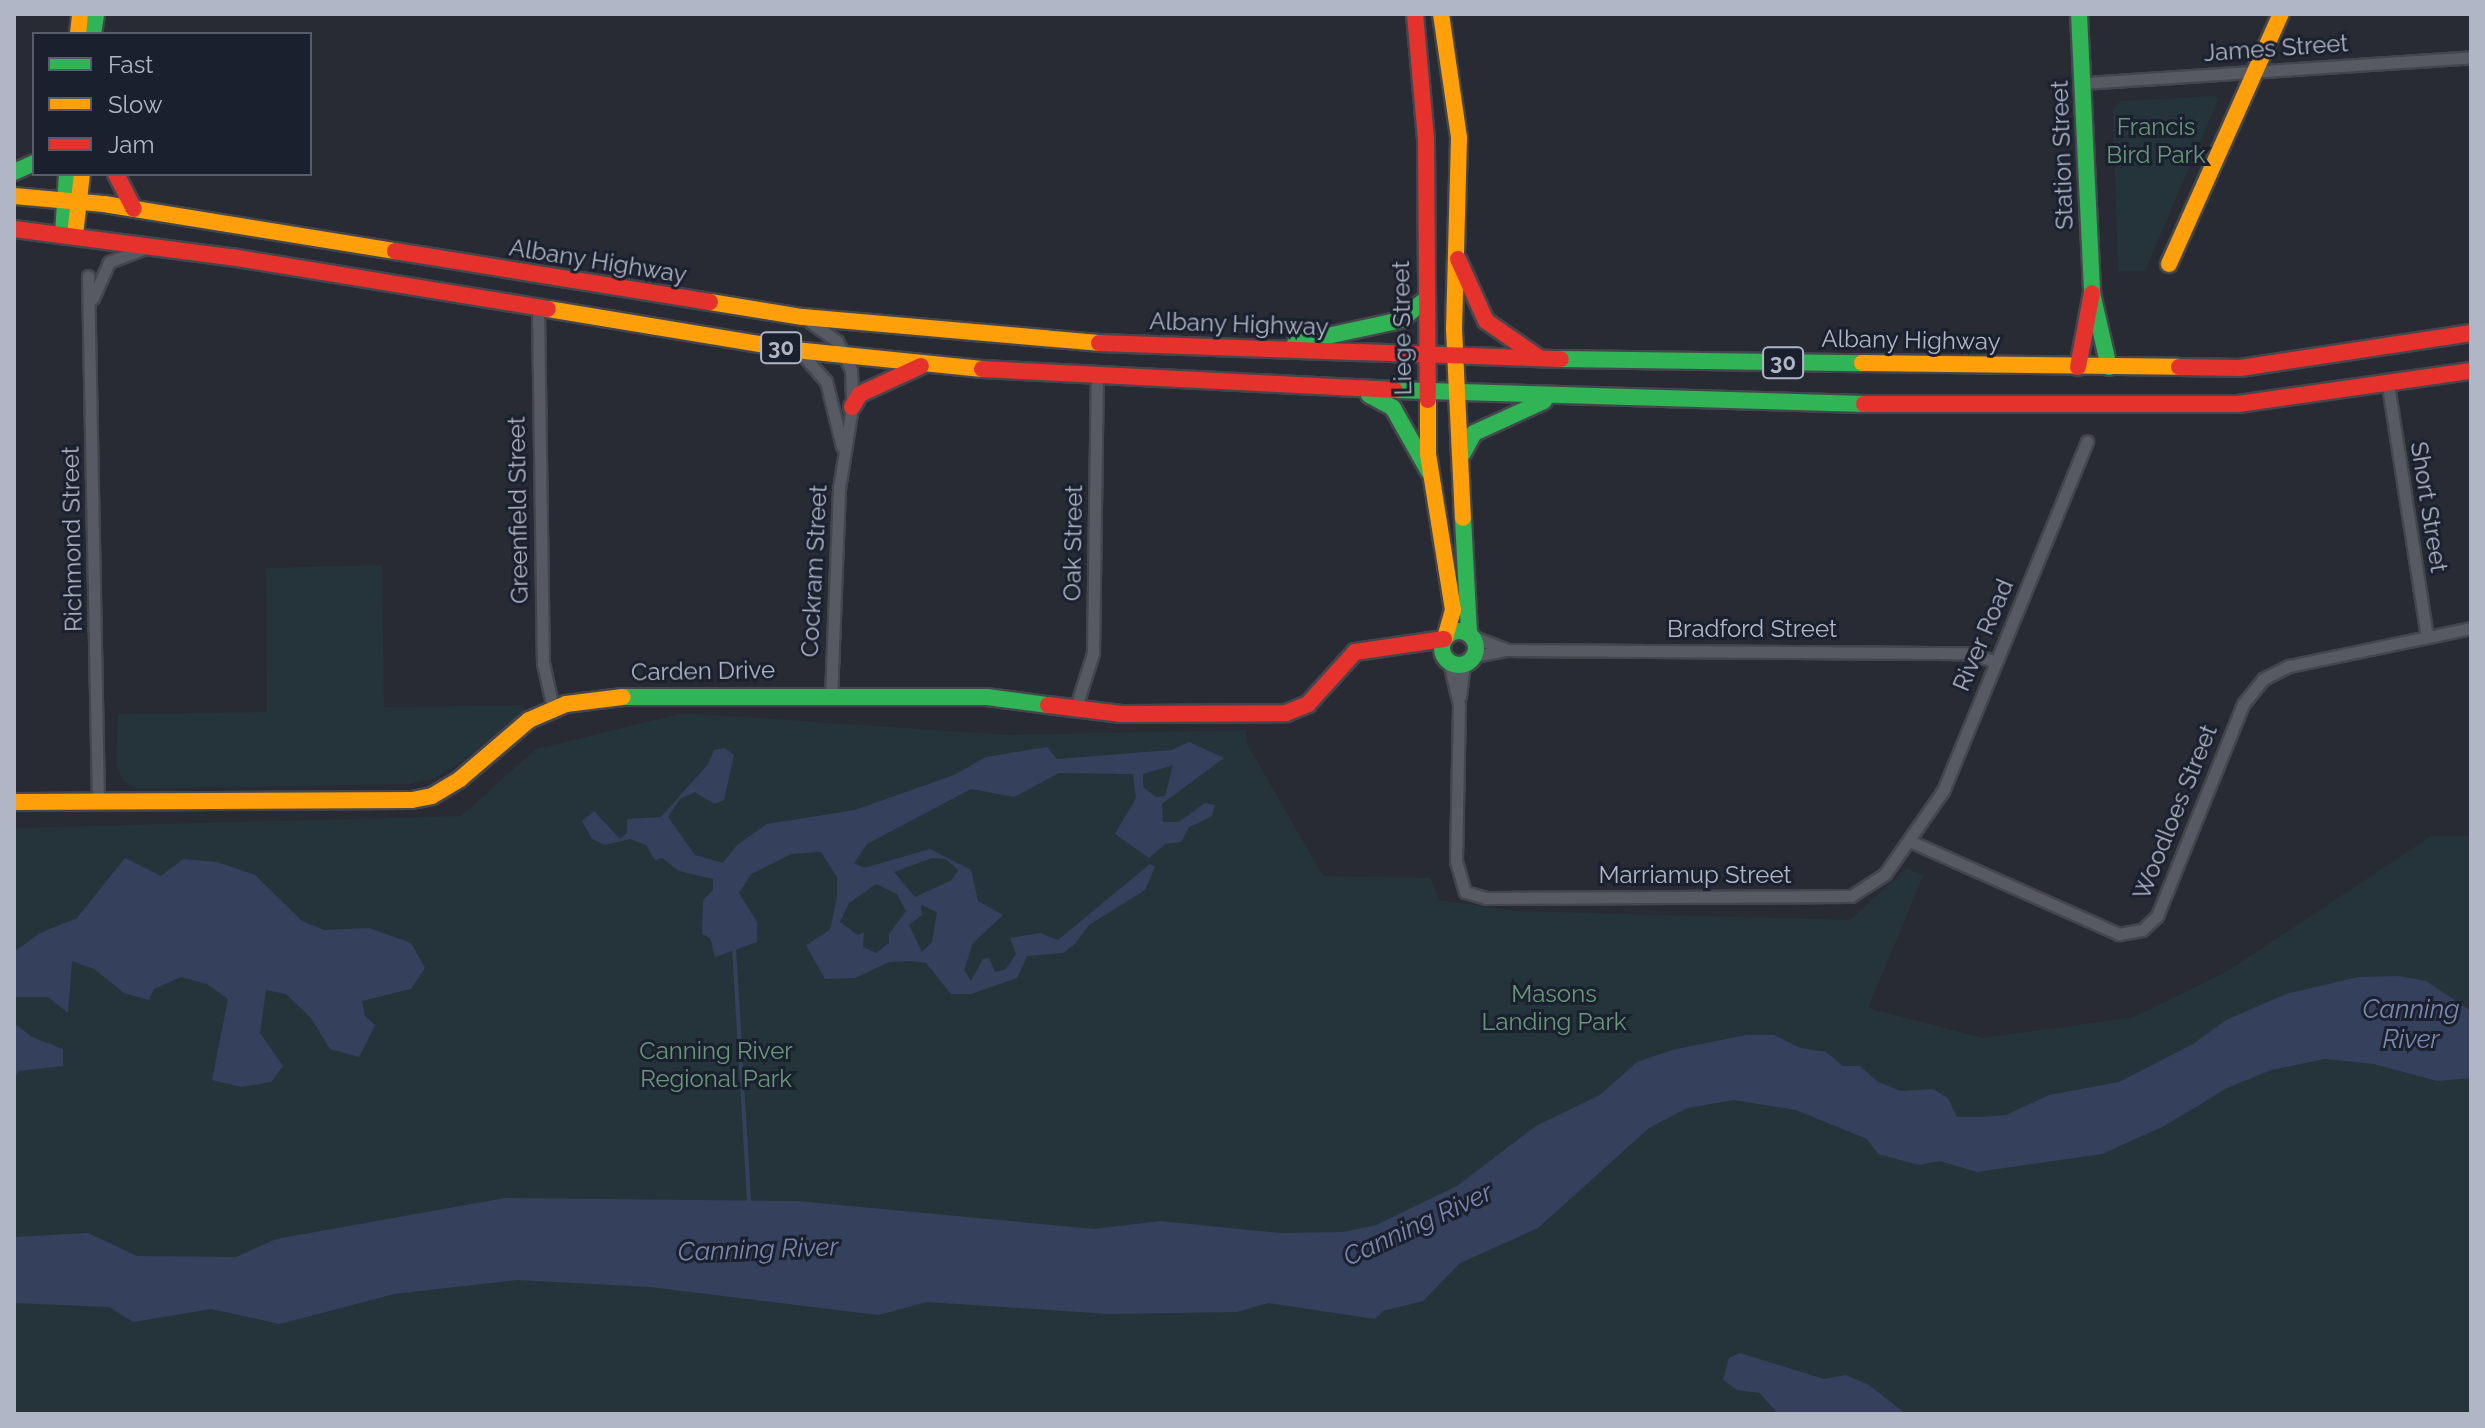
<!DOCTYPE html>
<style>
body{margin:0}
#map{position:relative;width:2485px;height:1428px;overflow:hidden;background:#282b34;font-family:Raleway,sans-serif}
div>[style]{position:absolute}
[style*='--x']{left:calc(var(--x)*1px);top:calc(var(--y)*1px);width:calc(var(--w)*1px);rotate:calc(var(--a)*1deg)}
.green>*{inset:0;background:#25343a}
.water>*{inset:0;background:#35405d}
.stream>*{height:4px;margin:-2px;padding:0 2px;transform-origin:2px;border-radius:2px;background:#35405d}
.roads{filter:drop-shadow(2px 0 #44464d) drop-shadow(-2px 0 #44464d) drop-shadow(0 2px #44464d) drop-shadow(0 -2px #44464d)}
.street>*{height:11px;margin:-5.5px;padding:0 5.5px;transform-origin:5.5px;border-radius:5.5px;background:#585a63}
.fast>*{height:16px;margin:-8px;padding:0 8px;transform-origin:8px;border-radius:8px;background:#30b455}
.fast>.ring{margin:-8px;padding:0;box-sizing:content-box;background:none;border:16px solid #30b455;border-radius:50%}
.slow>*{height:16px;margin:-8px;padding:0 8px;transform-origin:8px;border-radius:8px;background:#ff9f0a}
.jam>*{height:16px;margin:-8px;padding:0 8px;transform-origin:8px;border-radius:8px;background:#e5322d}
span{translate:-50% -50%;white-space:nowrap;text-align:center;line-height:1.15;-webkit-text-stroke:6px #1b202f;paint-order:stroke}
.shield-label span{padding:2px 6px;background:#1b202f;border:2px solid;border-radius:6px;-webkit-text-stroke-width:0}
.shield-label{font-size:22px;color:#b1b6c7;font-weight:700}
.street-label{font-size:24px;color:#b1b6c7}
.park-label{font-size:24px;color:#68977a}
.water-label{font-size:26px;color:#7987ae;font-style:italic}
.frame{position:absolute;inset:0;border:16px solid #b1b6c7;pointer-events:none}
.legend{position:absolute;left:32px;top:32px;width:280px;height:144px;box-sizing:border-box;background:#1b202f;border:2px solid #575c6c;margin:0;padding:10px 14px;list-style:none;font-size:24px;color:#b1b6c7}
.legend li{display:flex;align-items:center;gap:16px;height:40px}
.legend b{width:40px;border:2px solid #575c6c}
</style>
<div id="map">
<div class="green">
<div style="clip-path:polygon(2215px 96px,2218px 100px,2145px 271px,2118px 271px,2113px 110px,2120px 101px)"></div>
<div style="clip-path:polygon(382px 565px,384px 707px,524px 705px,524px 712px,458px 764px,433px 779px,410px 784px,138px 789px,123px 781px,116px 764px,118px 714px,267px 712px,266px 568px)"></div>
<div style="clip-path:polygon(684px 713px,1008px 735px,1246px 730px,1246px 742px,1323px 876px,1430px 878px,1439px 900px,1515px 911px,1850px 920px,1907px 868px,1923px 876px,1868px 1008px,1983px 1038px,2134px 1017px,2228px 971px,2431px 836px,2471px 836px,2471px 1414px,14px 1414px,14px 828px,461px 816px,536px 749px)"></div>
</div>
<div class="water">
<div style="clip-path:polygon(evenodd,1189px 742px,1224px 758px,1162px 804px,1163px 822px,1179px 822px,1205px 803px,1215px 805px,1211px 817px,1189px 827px,1181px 842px,1165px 844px,1149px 858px,1115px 834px,1136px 798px,1133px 774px,1059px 773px,1014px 797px,971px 789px,867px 844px,854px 863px,864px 868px,930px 849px,971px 870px,978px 901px,1003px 915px,973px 943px,964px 970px,971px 981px,983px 959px,989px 958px,995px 972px,1006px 969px,1016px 954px,1010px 938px,1040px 933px,1058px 940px,1150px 864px,1155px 867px,1145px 890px,1089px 925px,1074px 945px,1063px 953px,1027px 956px,1017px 978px,971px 994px,951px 994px,926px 963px,910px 961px,889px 962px,855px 978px,825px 979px,806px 945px,830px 930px,837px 897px,837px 877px,821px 852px,791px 854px,751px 874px,739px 893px,757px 922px,757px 942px,715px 957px,710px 938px,702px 934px,703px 900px,713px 890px,713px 879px,679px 871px,662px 858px,655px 860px,646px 845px,630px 839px,605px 845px,592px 839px,582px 821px,594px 811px,620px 839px,627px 833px,627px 819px,661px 817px,708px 764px,714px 750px,724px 748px,734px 755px,724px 800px,714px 804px,695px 792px,680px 799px,668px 817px,695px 855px,723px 863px,737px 845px,767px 824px,855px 810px,954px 775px,986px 757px,1047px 747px,1057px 759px,1172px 750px,1189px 742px,1173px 765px,1165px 796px,1156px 797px,1143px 787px,1143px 774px,1173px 765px,1189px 742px,932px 858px,946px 859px,958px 870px,952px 880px,915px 897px,894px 872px,932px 858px,1189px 742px,876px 884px,897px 894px,906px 911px,889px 934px,889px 943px,876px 953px,863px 947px,864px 932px,858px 935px,840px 922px,849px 903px,876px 884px,1189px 742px,921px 905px,937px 912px,932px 942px,922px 952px,909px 925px,922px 915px,921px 905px)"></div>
<div style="clip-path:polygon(125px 858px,161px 876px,183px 859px,217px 862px,255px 875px,302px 921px,324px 930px,369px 928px,411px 943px,425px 968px,411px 989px,362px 1001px,365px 1016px,375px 1025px,359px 1057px,330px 1049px,311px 1018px,286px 994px,266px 990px,260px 1033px,283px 1066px,271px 1082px,242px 1087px,212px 1080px,228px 999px,207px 984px,181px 977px,154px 989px,149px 1000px,124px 993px,94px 969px,72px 961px,68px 1013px,48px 997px,14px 997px,14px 952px,40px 933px,77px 918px)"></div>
<div style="clip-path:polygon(2398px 976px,2426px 981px,2471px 1011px,2471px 1078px,2437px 1081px,2374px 1064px,2325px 1059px,2271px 1070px,2227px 1088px,2164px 1126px,2102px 1154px,1977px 1172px,1940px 1161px,1919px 1165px,1878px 1154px,1867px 1139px,1796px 1110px,1734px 1100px,1687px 1108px,1649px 1128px,1538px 1228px,1460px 1263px,1423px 1301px,1383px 1311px,1375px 1319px,1268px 1303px,1237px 1312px,1109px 1314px,927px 1302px,878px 1315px,650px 1287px,517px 1280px,394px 1294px,280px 1324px,211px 1309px,133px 1322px,109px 1307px,14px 1303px,14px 1237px,88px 1233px,137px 1256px,236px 1257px,276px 1239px,505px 1198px,797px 1201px,1094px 1229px,1160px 1221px,1280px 1233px,1343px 1232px,1376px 1225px,1457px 1186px,1536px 1126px,1600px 1095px,1637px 1062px,1672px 1050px,1746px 1035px,1774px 1035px,1800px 1048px,1826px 1052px,1843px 1066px,1860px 1066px,1878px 1082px,1901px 1091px,1933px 1089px,1948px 1098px,1957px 1117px,1982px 1117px,2006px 1115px,2049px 1095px,2119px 1082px,2193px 1044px,2226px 1020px,2286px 994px,2358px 977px)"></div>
<div style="clip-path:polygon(14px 1023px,32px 1037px,63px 1049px,63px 1066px,19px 1071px,14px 1078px)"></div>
<div style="clip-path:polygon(1740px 1353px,1824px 1379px,1846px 1375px,1869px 1385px,1906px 1414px,1778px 1414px,1760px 1393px,1737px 1390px,1723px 1380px,1729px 1358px)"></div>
</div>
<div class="stream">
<div style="--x:734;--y:948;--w:255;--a:86.6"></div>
</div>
<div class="roads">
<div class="street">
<div style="--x:2084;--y:83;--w:388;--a:-3.8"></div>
<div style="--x:88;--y:276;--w:526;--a:88.91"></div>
<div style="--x:93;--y:298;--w:39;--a:-66"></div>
<div style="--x:109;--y:262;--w:34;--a:-21"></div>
<div style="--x:538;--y:309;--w:354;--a:89.2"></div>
<div style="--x:543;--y:663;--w:46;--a:77.5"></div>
<div style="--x:810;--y:322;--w:33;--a:35"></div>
<div style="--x:837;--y:341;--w:32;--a:64"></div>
<div style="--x:851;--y:370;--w:37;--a:88"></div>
<div style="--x:852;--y:407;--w:83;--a:99"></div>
<div style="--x:839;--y:489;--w:205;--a:92.2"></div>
<div style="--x:803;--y:355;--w:35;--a:49"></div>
<div style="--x:826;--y:381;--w:67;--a:76.2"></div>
<div style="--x:2388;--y:385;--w:255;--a:81.2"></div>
<div style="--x:1471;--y:636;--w:36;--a:21"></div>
<div style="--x:1475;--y:656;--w:32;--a:-11"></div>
<div style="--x:1506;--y:650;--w:463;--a:0.4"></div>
<div style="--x:1969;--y:653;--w:28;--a:18"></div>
<div style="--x:1449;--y:663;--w:42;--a:76.3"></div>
<div style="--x:1459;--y:704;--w:157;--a:91.1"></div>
<div style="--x:1456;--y:861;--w:32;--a:74"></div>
<div style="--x:1465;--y:892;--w:22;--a:16"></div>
<div style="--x:1486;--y:898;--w:365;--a:-0.3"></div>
<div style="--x:1851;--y:896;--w:40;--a:-32.9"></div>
<div style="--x:1885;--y:874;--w:101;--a:-55.1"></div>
<div style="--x:1943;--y:791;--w:378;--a:-67.6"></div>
<div style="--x:1460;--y:696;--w:31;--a:-83"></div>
<div style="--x:1076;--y:707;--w:57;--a:-72.5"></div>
<div style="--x:1093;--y:653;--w:277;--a:-89.2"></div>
<div style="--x:1912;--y:842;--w:227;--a:24"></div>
<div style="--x:2119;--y:934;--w:23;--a:-10"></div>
<div style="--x:2142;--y:930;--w:21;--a:-43"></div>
<div style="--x:2157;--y:916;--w:229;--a:-67.9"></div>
<div style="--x:2243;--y:704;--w:32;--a:-51"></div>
<div style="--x:2263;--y:679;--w:29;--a:-27"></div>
<div style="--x:2289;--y:666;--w:186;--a:-11.8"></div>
</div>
<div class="fast">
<div style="--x:2079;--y:14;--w:279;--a:87.3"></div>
<div style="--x:2092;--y:293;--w:76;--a:77.1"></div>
<div style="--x:93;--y:34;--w:20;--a:-81"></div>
<div style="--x:14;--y:172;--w:22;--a:-24"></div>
<div style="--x:63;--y:233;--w:59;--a:-86.1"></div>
<div style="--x:1295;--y:343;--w:108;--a:-12.2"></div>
<div style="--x:1401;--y:320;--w:31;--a:-40"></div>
<div style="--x:1561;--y:359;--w:301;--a:0.8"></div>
<div style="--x:1394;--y:390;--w:470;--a:1.7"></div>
<div style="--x:1369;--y:395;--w:27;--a:28"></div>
<div style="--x:1393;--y:408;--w:73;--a:60.6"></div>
<div style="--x:1463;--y:453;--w:23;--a:-61"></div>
<div style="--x:1474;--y:433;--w:77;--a:-24.6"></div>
<div style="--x:1463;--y:518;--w:116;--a:87"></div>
<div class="ring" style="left:1442px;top:631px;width:18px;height:18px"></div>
<div style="--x:623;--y:697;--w:364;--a:0"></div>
<div style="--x:987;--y:697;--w:62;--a:7.5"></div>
</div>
<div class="slow">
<div style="--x:1441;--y:14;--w:125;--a:81.7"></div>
<div style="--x:1459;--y:138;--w:191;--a:91.5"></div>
<div style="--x:1454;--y:329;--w:189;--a:87.3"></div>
<div style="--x:78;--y:34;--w:20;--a:-84"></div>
<div style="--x:14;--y:196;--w:90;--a:5.1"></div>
<div style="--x:104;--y:204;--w:295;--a:9.2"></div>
<div style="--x:75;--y:235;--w:61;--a:-83.5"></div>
<div style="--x:2169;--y:264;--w:274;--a:-65.9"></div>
<div style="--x:710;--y:302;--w:94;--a:9.2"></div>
<div style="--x:803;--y:317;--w:297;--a:5"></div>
<div style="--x:548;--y:309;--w:250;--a:9.4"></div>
<div style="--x:795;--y:350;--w:188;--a:5.8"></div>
<div style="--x:1862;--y:363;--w:317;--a:0.7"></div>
<div style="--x:1428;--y:400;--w:54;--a:90"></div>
<div style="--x:1428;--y:454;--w:158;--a:80.9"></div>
<div style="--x:1453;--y:610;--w:29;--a:106"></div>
<div style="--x:14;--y:802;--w:398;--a:-0.3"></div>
<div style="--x:412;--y:800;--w:20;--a:-11"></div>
<div style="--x:432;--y:796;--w:33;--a:-31"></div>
<div style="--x:460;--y:779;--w:91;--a:-40.5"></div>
<div style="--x:529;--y:720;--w:40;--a:-23.4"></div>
<div style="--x:566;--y:704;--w:57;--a:-7"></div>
</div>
<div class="jam">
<div style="--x:1415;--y:14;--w:125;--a:85"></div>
<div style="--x:1426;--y:139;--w:261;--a:89.6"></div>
<div style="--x:116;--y:174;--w:39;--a:63"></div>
<div style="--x:14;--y:229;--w:219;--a:7.4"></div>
<div style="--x:231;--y:257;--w:321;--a:9.3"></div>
<div style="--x:395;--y:251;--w:319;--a:9.2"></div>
<div style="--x:1458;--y:259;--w:68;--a:65.7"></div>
<div style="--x:1486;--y:321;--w:63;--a:34.7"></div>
<div style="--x:1099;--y:343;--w:462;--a:2"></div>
<div style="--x:2078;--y:367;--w:75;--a:-79.3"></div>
<div style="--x:2179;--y:367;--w:61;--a:0.9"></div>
<div style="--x:2240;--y:368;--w:234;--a:-8.6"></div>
<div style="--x:982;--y:369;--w:413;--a:2.9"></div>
<div style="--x:1864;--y:404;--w:374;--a:0"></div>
<div style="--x:2238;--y:404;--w:235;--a:-8.1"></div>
<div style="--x:852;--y:407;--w:15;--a:-58"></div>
<div style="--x:860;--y:394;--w:67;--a:-24.7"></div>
<div style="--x:1048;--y:705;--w:74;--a:7"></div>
<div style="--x:1121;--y:714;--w:165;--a:-0.3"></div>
<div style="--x:1286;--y:713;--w:24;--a:-22"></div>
<div style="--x:1308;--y:704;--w:70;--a:-47.9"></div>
<div style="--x:1355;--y:652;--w:90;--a:-8.3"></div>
</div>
</div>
<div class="shield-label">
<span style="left:781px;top:348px">30</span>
<span style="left:1783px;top:363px">30</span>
</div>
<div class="street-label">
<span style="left:2276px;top:48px;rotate:-4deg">James Street</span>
<span style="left:2062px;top:155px;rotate:-92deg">Station Street</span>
<span style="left:598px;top:261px;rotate:9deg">Albany Highway</span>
<span style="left:1239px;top:324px;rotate:2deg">Albany Highway</span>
<span style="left:1402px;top:328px;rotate:-91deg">Liege Street</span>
<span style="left:1911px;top:340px;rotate:1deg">Albany Highway</span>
<span style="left:2429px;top:507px;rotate:81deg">Short Street</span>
<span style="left:518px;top:510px;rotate:-91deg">Greenfield Street</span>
<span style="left:72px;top:539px;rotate:-91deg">Richmond Street</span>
<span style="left:1073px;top:543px;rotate:-89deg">Oak Street</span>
<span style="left:814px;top:571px;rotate:-87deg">Cockram Street</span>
<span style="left:1752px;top:629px">Bradford Street</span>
<span style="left:1983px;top:635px;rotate:-67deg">River Road</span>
<span style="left:703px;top:671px;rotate:-1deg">Carden Drive</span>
<span style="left:2175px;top:812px;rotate:-68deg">Woodloes Street</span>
<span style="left:1695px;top:875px">Marriamup Street</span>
</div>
<div class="park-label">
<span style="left:2156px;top:141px">Francis<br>Bird Park</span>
<span style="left:1554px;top:1008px">Masons<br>Landing Park</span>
<span style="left:716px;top:1065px">Canning River<br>Regional Park</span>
</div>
<div class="water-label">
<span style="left:2411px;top:1025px">Canning<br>River</span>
<span style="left:1418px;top:1225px;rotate:-25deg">Canning River</span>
<span style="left:758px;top:1250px;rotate:-2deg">Canning River</span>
</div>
<div class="frame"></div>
<ul class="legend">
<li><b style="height:10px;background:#30b455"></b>Fast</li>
<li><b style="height:10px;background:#ff9f0a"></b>Slow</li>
<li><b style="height:10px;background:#e5322d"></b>Jam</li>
</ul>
</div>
